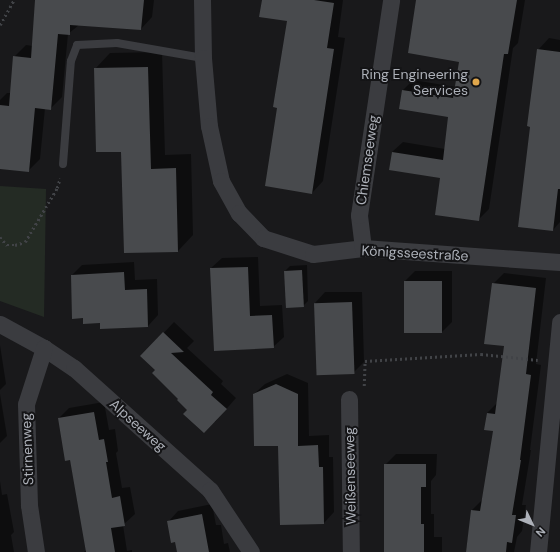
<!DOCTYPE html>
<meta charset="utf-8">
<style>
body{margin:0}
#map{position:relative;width:560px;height:552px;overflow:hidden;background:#19191b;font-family:"DM Sans",sans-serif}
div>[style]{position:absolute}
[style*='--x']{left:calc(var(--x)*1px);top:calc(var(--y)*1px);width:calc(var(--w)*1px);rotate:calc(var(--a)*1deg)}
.green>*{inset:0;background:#242b24}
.shadow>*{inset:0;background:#0007}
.building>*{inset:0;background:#484a4d;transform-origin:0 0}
.path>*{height:2.5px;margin-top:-1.25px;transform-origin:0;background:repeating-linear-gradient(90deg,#414347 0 2px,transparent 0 5px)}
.service>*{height:8px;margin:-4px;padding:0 4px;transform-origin:4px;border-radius:4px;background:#3b3c40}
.minor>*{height:17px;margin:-8.5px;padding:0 8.5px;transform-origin:8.5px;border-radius:8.5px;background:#3b3c40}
.dots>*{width:11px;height:11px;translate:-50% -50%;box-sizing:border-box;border:2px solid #141416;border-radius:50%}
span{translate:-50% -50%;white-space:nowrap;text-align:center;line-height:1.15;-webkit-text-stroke:4px #141416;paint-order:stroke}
.poi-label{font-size:14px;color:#adb1b9}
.right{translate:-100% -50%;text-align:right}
.street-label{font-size:14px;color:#adb1b9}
.north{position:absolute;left:512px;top:504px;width:40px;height:40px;-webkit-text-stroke:3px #141416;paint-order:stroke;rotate:133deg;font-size:11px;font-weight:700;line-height:16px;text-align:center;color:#adb1b9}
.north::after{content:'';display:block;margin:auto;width:14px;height:18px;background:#adb1b9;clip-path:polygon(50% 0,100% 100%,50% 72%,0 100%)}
</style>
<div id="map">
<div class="green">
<div style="clip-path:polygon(0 186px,46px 189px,44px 317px,0 301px)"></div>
</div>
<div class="shadow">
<div style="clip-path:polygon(36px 0,154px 0,152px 17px,141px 29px,79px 25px,68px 34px,62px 97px,50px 109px,45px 108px,40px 159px,28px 171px,0 168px,0 100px,7px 93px,11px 93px,14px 57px,26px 45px,33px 46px)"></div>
<div style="clip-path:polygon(263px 0,343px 0,338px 37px,345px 38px,323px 181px,312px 193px,279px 107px,288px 20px)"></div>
<div style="clip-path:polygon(417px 0,525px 0,518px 43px,513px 48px,489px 209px,479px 219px,441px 177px,392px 152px,403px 142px,445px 149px,450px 116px,403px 90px,413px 80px,456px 87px,460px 61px)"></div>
<div style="clip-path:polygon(549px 38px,560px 40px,560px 222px,553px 230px,531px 126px,538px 50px)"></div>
<div style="clip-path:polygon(162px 52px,165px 155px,191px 154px,193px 235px,178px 251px,125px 252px,122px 151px,95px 69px,110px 53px)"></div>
<div style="clip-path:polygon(258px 257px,260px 306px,282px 305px,284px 337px,273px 347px,211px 268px,222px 258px)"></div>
<div style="clip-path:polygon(134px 262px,135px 280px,157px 279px,158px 315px,148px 326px,101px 322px,72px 275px,82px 265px)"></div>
<div style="clip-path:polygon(307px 265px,308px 301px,303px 306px,285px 271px,290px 266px)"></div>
<div style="clip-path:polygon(415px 271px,452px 271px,452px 322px,442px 332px,405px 281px)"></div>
<div style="clip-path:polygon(504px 273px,546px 278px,536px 364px,541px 365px,530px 450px,531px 450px,522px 505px,526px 505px,522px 531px,517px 537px,514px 552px,466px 552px,472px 510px,483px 499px,494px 430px,487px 413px,497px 403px,505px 346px,493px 284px)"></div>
<div style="clip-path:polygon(325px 292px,362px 292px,364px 362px,353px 373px,315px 303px)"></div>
<div style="clip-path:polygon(174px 322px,194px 341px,187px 348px,223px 381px,221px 384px,236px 398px,215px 422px,188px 410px,156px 370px,142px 356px)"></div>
<div style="clip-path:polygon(0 345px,6px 384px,0 390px)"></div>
<div style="clip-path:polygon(287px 374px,308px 383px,309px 436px,329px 435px,329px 457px,333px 457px,334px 512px,324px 523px,279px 445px,254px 394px,265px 384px)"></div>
<div style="clip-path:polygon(0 394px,7px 436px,0 443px)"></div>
<div style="clip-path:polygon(104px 402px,109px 430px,115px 429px,118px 451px,116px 453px,122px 488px,130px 487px,135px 514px,123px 525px,127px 551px,132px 550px,132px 552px,84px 552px,87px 549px,70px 459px,59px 418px,69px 408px)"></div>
<div style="clip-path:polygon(396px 454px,437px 454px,436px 475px,431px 481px,431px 514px,434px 514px,434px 537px,442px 537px,442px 552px,385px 552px,385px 465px)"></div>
<div style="clip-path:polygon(0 481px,2px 495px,7px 494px,14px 532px,11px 535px,14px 552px,0 552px)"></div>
<div style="clip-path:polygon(212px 504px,216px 525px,221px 525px,224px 544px,228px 543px,230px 552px,178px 552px,176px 541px,168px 522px,178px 511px)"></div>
</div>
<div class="building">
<div style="clip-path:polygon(35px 0,144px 0,141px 30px,70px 25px,70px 35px,58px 34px,51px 110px,35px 108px,29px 172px,0 169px,0 105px,9px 106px,13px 56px,31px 58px)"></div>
<div style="clip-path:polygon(262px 0,314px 0,334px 3px,327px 48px,334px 49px,312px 194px,265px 186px,277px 108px,273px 107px,287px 21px,259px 17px)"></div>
<div style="clip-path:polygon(416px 0,517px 0,508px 54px,504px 54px,479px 221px,435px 215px,440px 178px,389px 170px,392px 152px,443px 160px,448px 117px,399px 109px,402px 90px,453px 98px,459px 62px,408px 53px)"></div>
<div style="clip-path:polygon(537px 49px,560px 52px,560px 189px,558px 189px,553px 231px,518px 227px,530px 127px,527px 126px)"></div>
<div style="clip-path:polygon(148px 67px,151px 169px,176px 168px,178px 252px,124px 253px,121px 152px,96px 152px,94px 68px)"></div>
<div style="clip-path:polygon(248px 267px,250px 316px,272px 315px,274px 348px,214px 351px,210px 268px)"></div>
<div style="left:302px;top:270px;width:37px;height:18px;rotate:87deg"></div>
<div style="clip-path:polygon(124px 272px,125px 290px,147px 289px,148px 327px,100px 329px,100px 323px,83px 324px,83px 318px,72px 319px,71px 275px)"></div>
<div style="left:404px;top:281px;width:38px;height:52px"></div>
<div style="clip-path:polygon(492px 283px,536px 288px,526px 374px,531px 375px,520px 460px,521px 460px,512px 515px,516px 515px,512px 543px,507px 542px,506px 552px,466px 552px,471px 510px,480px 511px,493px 431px,484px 430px,487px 413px,495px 414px,504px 346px,484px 344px)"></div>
<div style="left:352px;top:302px;width:72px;height:38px;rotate:88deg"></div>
<div style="clip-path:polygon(163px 332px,184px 352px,171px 353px,213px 392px,211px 395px,227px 409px,204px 433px,183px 414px,187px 410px,177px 400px,178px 399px,152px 373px,155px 370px,140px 356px)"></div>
<div style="clip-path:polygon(276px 384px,298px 394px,298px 446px,318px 445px,319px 467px,323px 467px,324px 524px,280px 525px,278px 446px,254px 446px,253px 394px)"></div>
<div style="clip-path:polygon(94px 412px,99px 440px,104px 439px,108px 462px,106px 462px,112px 498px,120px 496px,125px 526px,111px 528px,115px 552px,86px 552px,70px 460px,65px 461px,58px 418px)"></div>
<div style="clip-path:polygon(384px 464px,426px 464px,426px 487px,421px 487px,421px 524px,424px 524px,424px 552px,384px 552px)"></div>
<div style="clip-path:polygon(202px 514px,209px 552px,177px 552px,175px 542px,171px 543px,167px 521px)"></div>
</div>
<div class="path">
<div style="--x:0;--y:25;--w:29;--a:-61"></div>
<div style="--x:0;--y:237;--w:11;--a:49"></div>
<div style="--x:7;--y:245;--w:8;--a:0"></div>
<div style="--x:15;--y:245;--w:10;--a:-17"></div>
<div style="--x:25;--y:242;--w:63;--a:-59.3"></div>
<div style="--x:57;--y:188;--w:10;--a:-73"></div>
<div style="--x:364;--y:386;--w:25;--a:-88"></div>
<div style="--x:365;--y:361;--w:116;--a:-3.5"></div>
<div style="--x:481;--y:354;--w:57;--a:6"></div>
</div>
<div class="service">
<div style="--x:63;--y:164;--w:103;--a:-85.6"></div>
<div style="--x:71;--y:61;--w:17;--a:-69"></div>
<div style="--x:77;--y:45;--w:40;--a:-2.9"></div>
<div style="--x:117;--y:43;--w:87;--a:9.9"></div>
</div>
<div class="minor">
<div style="--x:202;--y:0;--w:58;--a:89"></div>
<div style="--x:203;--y:58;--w:68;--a:85"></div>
<div style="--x:209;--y:126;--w:56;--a:77.7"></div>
<div style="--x:221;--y:181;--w:37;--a:61"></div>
<div style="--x:239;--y:213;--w:35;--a:46"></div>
<div style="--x:263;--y:238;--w:52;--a:17.7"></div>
<div style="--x:313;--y:254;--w:50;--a:-6.8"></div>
<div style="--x:363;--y:248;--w:197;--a:4.1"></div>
<div style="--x:363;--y:248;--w:33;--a:-97"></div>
<div style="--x:359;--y:215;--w:217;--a:-81.5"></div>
<div style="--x:0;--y:324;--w:50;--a:28.6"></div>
<div style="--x:44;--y:348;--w:36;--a:34"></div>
<div style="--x:74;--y:368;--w:183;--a:41.9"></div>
<div style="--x:210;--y:490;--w:74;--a:56.5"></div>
<div style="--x:349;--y:399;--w:153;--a:89.3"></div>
<div style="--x:36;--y:552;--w:48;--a:-98.5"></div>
<div style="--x:29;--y:505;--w:101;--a:-91.7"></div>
<div style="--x:26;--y:404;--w:59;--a:-72.2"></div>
<div style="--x:538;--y:552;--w:231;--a:-84.5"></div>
</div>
<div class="dots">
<div style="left:476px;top:82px;background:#e0a74c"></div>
</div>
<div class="poi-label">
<span class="right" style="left:468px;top:82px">Ring Engineering<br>Services</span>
</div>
<div class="street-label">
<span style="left:367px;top:160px;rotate:-82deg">Chiemseeweg</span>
<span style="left:415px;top:253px;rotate:3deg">Königsseestraße</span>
<span style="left:138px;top:425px;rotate:42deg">Alpseeweg</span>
<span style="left:27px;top:449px;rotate:-92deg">Stirnenweg</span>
<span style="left:350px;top:476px;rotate:-91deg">Weißenseeweg</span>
</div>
<div class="north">N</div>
</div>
